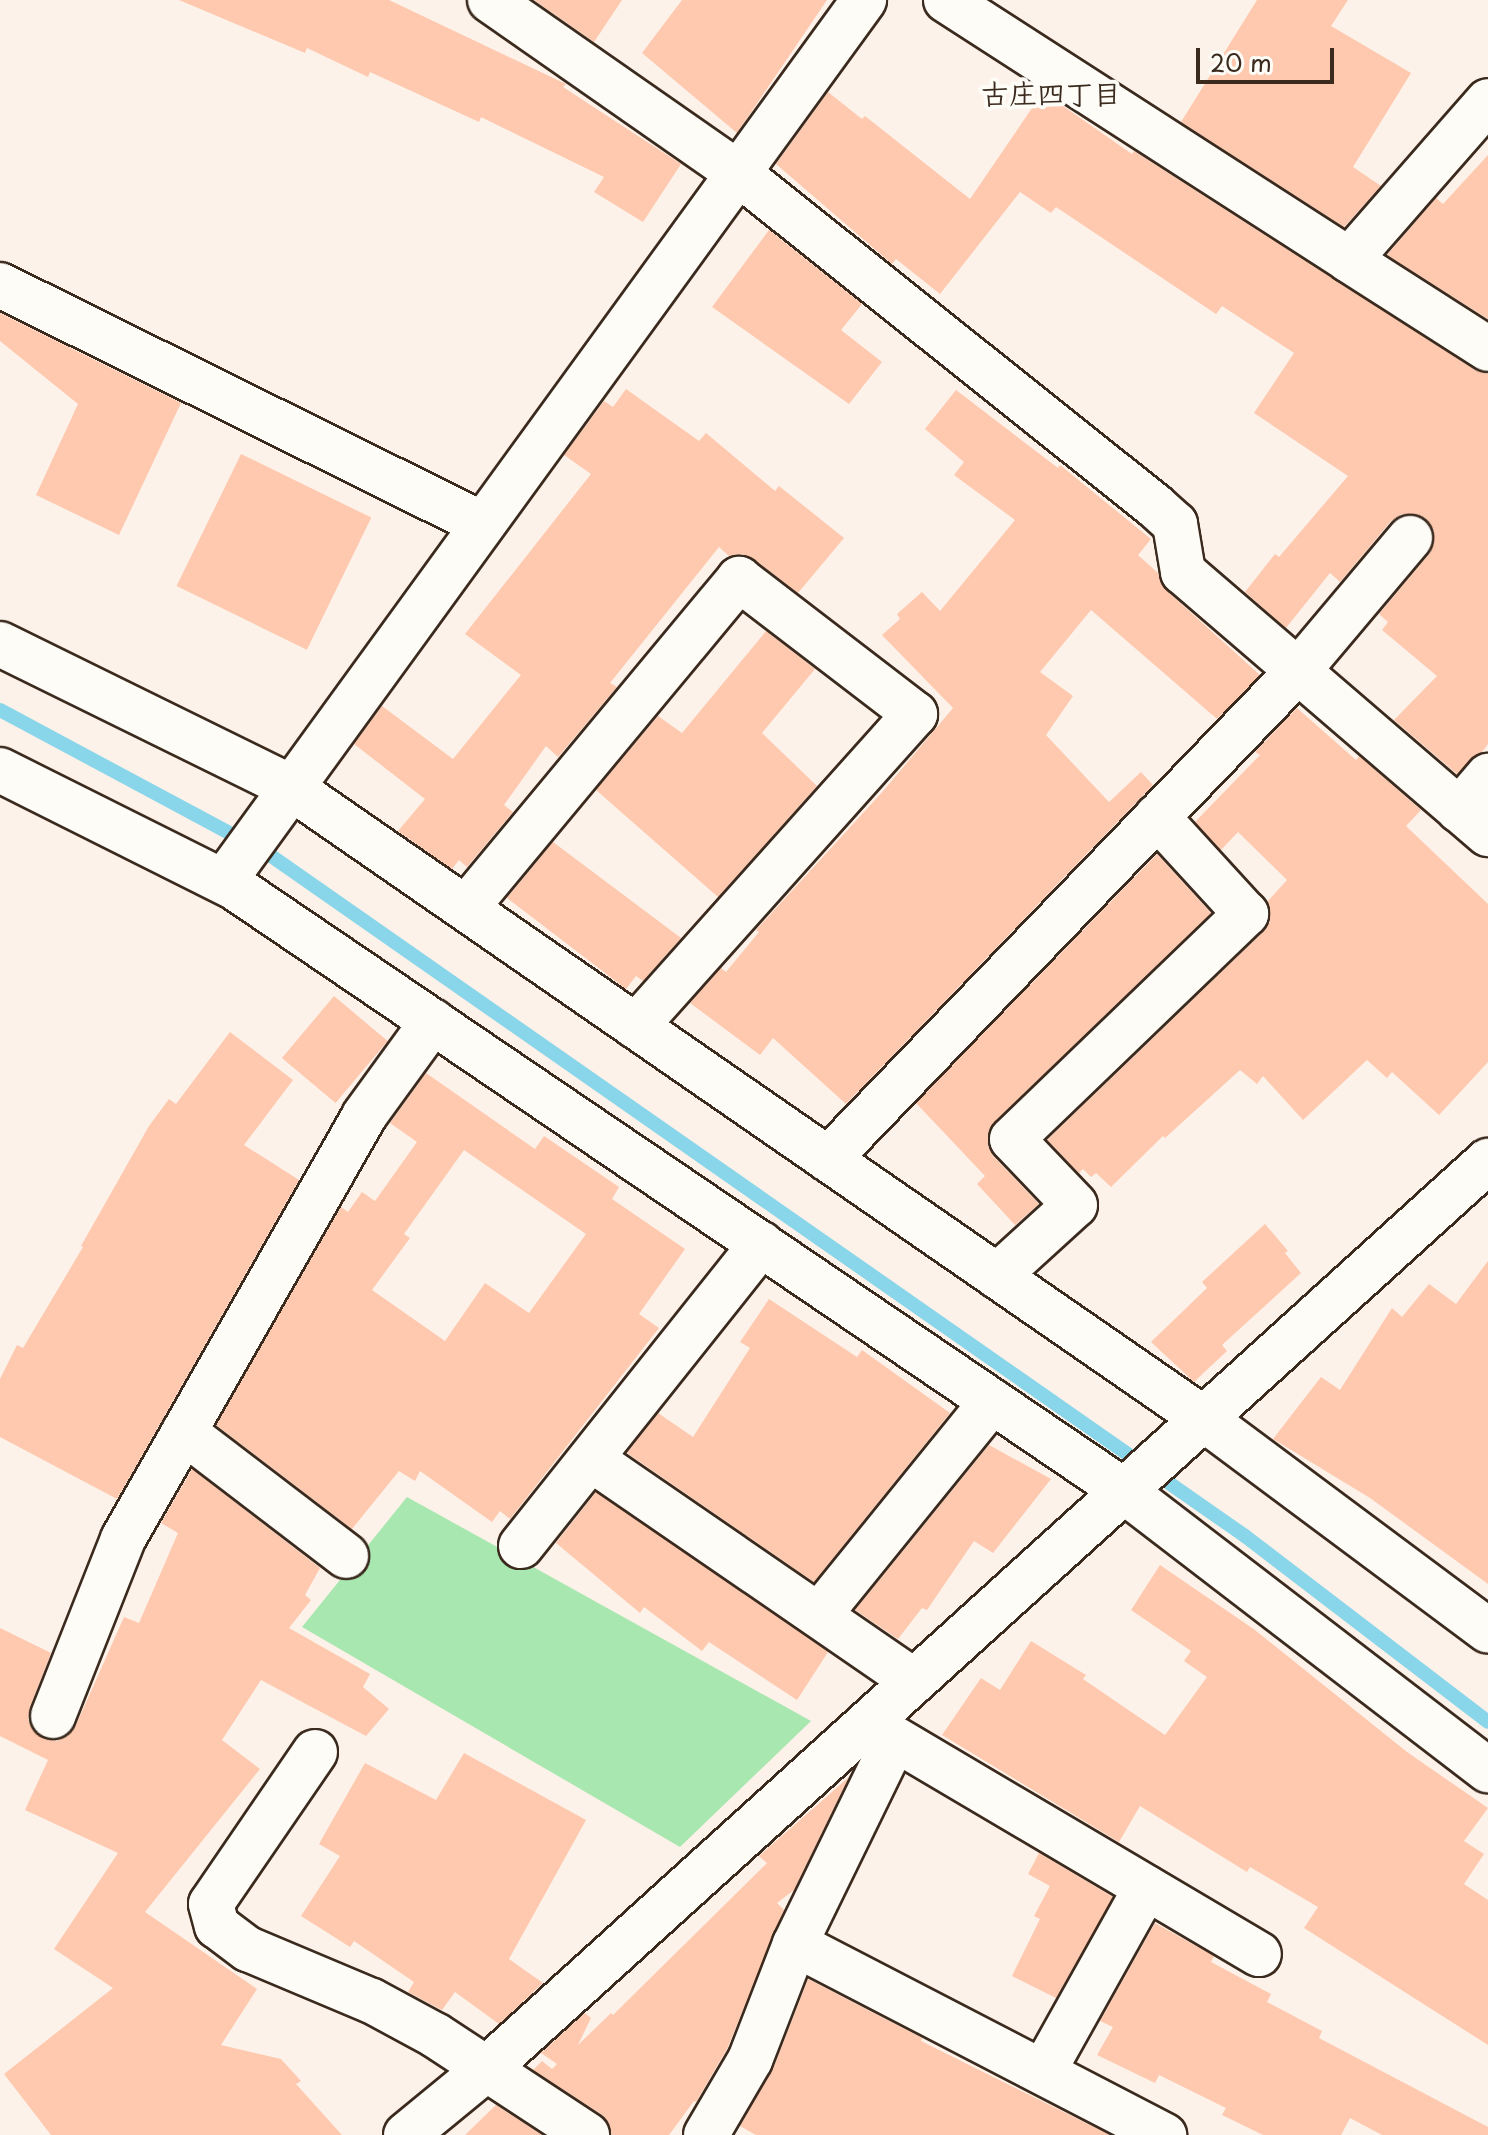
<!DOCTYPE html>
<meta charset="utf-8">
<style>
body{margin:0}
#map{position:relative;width:1488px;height:2135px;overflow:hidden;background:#fdf2e9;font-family:"Playpen Sans","Klee One",sans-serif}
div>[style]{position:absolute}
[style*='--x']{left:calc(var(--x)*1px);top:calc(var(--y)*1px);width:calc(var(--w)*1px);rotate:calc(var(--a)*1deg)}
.green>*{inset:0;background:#a8e7af}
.stream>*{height:14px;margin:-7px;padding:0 7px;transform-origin:7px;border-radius:7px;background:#89d5e9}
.building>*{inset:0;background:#fec9af;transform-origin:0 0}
.roads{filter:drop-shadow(2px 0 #3b2a1e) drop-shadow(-2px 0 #3b2a1e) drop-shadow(0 2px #3b2a1e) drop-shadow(0 -2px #3b2a1e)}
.minor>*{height:44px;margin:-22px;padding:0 22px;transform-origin:22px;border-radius:22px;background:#fdfcf7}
span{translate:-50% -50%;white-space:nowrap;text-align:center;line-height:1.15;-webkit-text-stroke:8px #fdfcf7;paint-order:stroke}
.neighbourhood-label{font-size:28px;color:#3b2a1e;font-weight:700}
.scale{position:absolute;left:1196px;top:48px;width:138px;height:36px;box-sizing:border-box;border:4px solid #3b2a1e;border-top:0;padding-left:10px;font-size:24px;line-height:28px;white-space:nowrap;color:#3b2a1e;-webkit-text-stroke:6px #fdfcf7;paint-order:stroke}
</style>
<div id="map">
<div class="green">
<div style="clip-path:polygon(407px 1497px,811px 1721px,680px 1847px,302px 1627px)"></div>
</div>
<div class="stream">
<div style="--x:0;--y:710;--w:303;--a:28.2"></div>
<div style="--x:267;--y:853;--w:1193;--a:34.93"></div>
<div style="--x:1245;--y:1536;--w:306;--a:37.4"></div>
</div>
<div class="building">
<div style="clip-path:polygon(179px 0,389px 0,566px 84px,563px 87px,681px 164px,643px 222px,594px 192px,604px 177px,481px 117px,479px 122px,370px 72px,368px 77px,307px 48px,305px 53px)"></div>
<div style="clip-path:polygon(534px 0,622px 0,594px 42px)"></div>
<div style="clip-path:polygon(682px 0,827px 0,737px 133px,642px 53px)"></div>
<div style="clip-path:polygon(1257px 0,1348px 0,1331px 26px,1411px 73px,1353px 167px,1381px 186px,1344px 227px,1181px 122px)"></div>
<div style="clip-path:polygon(828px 92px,862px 119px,865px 116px,970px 199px,1043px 92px,1132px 154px,1134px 151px,1475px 370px,1488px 374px,1488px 744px,1482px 752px,1457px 774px,1394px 720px,1437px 676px,1382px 630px,1388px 622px,1379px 614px,1430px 553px,1434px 543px,1434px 530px,1425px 518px,1415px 514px,1402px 514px,1391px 521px,1340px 582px,1330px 573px,1286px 628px,1245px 592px,1275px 554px,1279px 557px,1348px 476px,1254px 413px,1294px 353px,1222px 306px,1216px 314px,1056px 207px,1051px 213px,1020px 192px,940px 294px,896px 259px,892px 264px,776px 164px)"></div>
<div style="clip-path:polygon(1488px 155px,1488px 319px,1387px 255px,1436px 198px,1443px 204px)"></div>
<div style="clip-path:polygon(769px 230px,862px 304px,841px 330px,882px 362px,849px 404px,712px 307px)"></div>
<div style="clip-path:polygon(0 313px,181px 403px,119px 535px,36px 495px,78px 404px,0 341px)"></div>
<div style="clip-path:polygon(626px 389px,699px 441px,706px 433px,775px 491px,779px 486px,844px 538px,798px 593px,754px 559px,742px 554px,729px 556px,719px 547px,610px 683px,617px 687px,558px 757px,546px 746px,504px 805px,513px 812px,467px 867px,459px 860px,452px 869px,398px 831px,425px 799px,354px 744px,382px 706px,453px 759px,521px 675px,465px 634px,591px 474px,564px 455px,604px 401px,613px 407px)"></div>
<div style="clip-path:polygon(956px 390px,1058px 468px,1060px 465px,1151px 539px,1138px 555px,1158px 573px,1167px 591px,1260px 675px,1217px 719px,1091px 610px,1040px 672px,1073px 696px,1046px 735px,1109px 802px,1141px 772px,1153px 785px,846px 1104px,773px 1038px,760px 1055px,690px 1003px,721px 968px,726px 972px,759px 932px,756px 930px,884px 790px,953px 708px,882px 635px,900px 619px,897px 614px,922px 592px,940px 611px,1015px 520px,954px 475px,964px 462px,925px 429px)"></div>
<div style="left:241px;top:454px;width:145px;height:147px;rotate:26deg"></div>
<div style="clip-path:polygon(766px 631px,815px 669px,762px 733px,817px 786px,718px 897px,596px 790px,658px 716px,682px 733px)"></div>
<div style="clip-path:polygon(1297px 708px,1356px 760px,1359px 756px,1421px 810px,1406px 826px,1488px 904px,1488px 1062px,1439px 1115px,1392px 1072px,1387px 1078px,1367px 1060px,1303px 1120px,1263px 1076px,1257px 1084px,1240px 1070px,1165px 1138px,1163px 1136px,1111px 1187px,1096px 1173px,1091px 1177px,1083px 1169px,1079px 1173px,1047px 1140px,1263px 932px,1270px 922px,1267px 902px,1287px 880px,1238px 832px,1221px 850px,1195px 822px,1260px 755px,1255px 752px)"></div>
<div style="clip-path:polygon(553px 842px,681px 938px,643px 981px,636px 976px,626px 989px,507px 898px)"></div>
<div style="clip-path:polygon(1157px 854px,1211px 913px,994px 1122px,988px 1133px,988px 1146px,993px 1156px,1039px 1204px,1015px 1225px,977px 1184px,985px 1176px,916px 1103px)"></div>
<div style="left:334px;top:996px;width:70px;height:81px;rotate:40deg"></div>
<div style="clip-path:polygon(230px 1032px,293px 1080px,244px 1145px,299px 1180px,117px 1499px,0 1437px,0 1379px,17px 1345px,23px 1348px,83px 1247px,81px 1246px,149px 1126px,169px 1099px,176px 1104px)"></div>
<div style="clip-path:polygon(evenodd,426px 1073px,535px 1149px,544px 1136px,619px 1187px,612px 1199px,685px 1249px,639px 1314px,659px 1328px,510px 1519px,500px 1511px,492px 1522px,420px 1471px,415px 1481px,399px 1471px,352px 1529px,216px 1425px,341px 1207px,348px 1212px,362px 1192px,375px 1201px,417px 1142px,390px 1123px,426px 1073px,464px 1150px,586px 1234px,529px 1313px,485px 1283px,445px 1341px,372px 1290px,410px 1238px,404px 1234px,464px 1150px)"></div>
<div style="clip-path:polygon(1265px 1224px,1288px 1251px,1285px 1253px,1301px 1273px,1222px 1345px,1227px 1351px,1194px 1382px,1151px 1342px,1207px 1288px,1202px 1282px)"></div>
<div style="clip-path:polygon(1488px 1261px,1488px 1584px,1370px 1498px,1273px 1439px,1321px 1377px,1340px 1390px,1392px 1308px,1402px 1317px,1429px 1284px,1456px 1304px)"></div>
<div style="clip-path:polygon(769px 1299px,857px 1357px,862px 1350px,950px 1413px,814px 1582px,627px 1453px,658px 1413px,693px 1437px,750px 1348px,740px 1342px)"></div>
<div style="clip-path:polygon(989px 1445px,1051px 1479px,993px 1553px,974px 1541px,927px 1610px,922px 1608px,898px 1639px,855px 1610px)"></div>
<div style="clip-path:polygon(192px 1469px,320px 1568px,305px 1595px,311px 1600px,289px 1628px,370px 1674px,363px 1687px,389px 1709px,366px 1736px,261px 1680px,222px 1740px,260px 1769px,145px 1912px,257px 1989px,221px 2045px,281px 2059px,301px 2081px,296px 2084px,342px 2135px,51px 2135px,4px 2074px,113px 1988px,54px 1949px,118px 1853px,25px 1810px,48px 1760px,0 1736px,0 1628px,51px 1653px,30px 1707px,28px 1720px,34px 1732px,45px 1739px,57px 1741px,68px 1736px,76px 1725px,124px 1617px,139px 1623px,178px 1533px,161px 1523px)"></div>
<div style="clip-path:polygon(596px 1492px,828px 1652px,797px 1700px,709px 1642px,702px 1651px,644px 1607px,640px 1613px,556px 1543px)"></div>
<div style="clip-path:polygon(1160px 1565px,1255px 1630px,1407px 1752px,1488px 1808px,1464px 1841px,1484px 1854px,1464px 1884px,1488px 1900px,1488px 2045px,1304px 1928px,1318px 1907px,1250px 1867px,1247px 1872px,1140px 1806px,1119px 1842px,942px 1735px,981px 1678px,1000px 1690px,1031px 1641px,1086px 1675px,1083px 1679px,1165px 1735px,1207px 1677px,1184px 1661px,1191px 1651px,1131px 1610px)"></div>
<div style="clip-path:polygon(464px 1753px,586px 1820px,509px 1959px,543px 1983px,499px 2024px,455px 1992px,442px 2010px,408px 1992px,414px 1982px,354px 1941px,350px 1947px,301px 1916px,340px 1856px,319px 1844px,365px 1763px,436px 1800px)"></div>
<div style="clip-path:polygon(849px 1777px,794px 1890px,777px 1903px,784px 1910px,727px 2049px,696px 2102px,694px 2101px,669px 2135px,612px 2135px,609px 2123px,601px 2114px,533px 2070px,542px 2061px,552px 2069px,557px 2064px,541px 2053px,585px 2013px,591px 2018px,578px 2045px,611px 2013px,613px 2015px,767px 1863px,759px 1856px)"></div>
<div style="clip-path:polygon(1039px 1853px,1113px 1897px,1056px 1998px,1012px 1976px,1040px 1919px,1034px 1916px,1050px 1886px,1028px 1874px)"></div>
<div style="clip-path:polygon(1155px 1923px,1214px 1956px,1211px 1962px,1271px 1994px,1267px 2002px,1322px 2031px,1319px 2038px,1488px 2127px,1488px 2135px,1382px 2135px,1350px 2118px,1341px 2135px,1263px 2135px,1222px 2115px,1226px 2108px,1159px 2075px,1155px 2083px,1097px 2055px,1113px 2027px,1100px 2021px)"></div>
<div style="clip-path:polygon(808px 1979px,922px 2038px,921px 2041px,1110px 2135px,756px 2135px,740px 2126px,773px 2069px)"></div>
<div style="clip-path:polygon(496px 2105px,542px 2135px,465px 2135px)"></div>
</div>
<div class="roads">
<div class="minor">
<div style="--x:490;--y:0;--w:302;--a:34.9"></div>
<div style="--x:738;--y:173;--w:534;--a:38.61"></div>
<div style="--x:1155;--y:506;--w:27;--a:42"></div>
<div style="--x:1175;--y:524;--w:49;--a:80.5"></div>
<div style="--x:1183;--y:572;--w:402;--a:40.7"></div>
<div style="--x:946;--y:0;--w:480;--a:32.8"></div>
<div style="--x:1349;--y:260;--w:211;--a:-48.8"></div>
<div style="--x:1349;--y:260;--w:165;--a:32.6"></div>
<div style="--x:0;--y:285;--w:538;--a:26.37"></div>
<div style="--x:0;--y:644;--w:323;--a:26.2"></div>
<div style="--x:290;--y:787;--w:1111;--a:34.66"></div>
<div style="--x:1204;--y:1419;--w:354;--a:36.7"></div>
<div style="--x:0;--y:770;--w:262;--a:26.6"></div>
<div style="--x:234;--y:887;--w:1076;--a:34.16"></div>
<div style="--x:1124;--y:1491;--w:459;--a:37.5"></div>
<div style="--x:1459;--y:810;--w:45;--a:-49.5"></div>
<div style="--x:224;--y:881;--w:1089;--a:-54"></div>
<div style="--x:466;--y:908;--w:428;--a:-50.3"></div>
<div style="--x:739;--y:579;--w:222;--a:37.5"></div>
<div style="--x:915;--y:714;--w:419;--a:131.8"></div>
<div style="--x:828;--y:1159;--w:678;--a:-46.08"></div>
<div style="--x:1298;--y:671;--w:174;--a:-49.9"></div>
<div style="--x:997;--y:1276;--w:105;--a:-42.3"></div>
<div style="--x:1075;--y:1205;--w:91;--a:-133.7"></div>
<div style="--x:1012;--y:1139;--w:325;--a:-43.9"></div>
<div style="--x:1246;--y:914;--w:132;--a:-132.5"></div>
<div style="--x:184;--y:1432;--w:204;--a:37.4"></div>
<div style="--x:591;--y:1459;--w:392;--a:34.5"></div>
<div style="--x:521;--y:1546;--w:386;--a:-51.5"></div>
<div style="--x:819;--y:1615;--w:275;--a:-51"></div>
<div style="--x:53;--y:1716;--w:190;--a:-68.4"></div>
<div style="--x:123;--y:1539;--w:487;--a:-60.3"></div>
<div style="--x:364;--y:1116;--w:117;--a:-54"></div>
<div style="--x:868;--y:1723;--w:454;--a:30.6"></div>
<div style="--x:315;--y:1752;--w:184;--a:124.4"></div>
<div style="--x:211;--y:1904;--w:23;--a:75"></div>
<div style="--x:217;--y:1926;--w:39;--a:37"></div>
<div style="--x:248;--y:1949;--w:134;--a:22.8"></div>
<div style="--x:372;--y:2001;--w:72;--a:28.4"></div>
<div style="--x:435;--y:2035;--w:182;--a:33.3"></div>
<div style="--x:795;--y:1944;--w:416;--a:27.4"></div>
<div style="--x:1043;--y:2072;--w:211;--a:-60.8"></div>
<div style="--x:406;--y:2135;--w:102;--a:-39.4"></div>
<div style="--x:485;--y:2070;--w:1354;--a:-42.19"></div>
<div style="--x:706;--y:2135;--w:87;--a:-59.6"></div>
<div style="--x:750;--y:2060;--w:124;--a:-68.8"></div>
<div style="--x:795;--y:1944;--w:226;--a:-64"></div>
</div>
</div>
<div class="neighbourhood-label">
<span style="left:1051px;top:93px">古庄四丁目</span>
</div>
<div class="scale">20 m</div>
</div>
